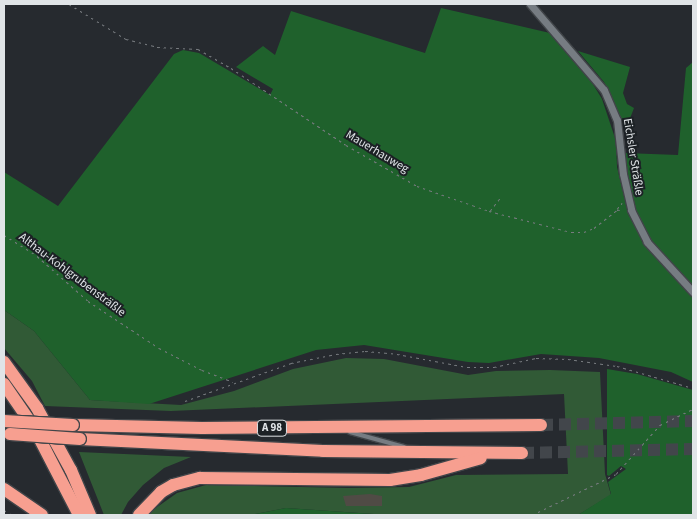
<!DOCTYPE html>
<meta charset="utf-8">
<style>
body{margin:0}
#map{position:relative;width:697px;height:519px;overflow:hidden;background:#262a2f;font-family:"Source Sans 3",sans-serif}
div>[style]{position:absolute}
[style*='--x']{left:calc(var(--x)*1px);top:calc(var(--y)*1px);width:calc(var(--w)*1px);rotate:calc(var(--a)*1deg)}
.green>*{inset:0;background:#315a36}
.forest>*{inset:0;background:#1f612c}
.building>*{inset:0;background:#504b45}
.motorway-tunnel>*{height:12px;margin-top:-6px;transform-origin:0;background:repeating-linear-gradient(90deg,#42464b 0 12px,transparent 0 18px)}
.path>*{height:1px;margin-top:-0.5px;transform-origin:0;background:repeating-linear-gradient(90deg,#777b7f 0 2.5px,transparent 0 6.5px)}
.roads{filter:drop-shadow(1px 0 #414549) drop-shadow(-1px 0 #414549) drop-shadow(0 1px #414549) drop-shadow(0 -1px #414549)}
.service>*{height:4px;margin:-2px;padding:0 2px;transform-origin:2px;border-radius:2px;background:#767c82}
.minor>*{height:7px;margin:-3.5px;padding:0 3.5px;transform-origin:3.5px;border-radius:3.5px;background:#767c82}
.motorway>*{height:12px;margin:-6px;padding:0 6px;transform-origin:6px;border-radius:6px;background:#f79f90}
.bridges{filter:drop-shadow(1px 0 #414549) drop-shadow(-1px 0 #414549) drop-shadow(0 1px #414549) drop-shadow(0 -1px #414549)}
.motorway-bridge>*{height:12px;margin:-6px;padding:0 6px;transform-origin:6px;border-radius:6px;background:#f79f90}
span{translate:-50% -50%;white-space:nowrap;text-align:center;line-height:1.15;-webkit-text-stroke:4px #1c2125;paint-order:stroke}
.shield-label span{padding:1px 4px;background:#1c2125;border:1px solid;border-radius:4px;-webkit-text-stroke-width:0}
.shield-label{font-size:11px;color:#e0e4e7;font-weight:700}
.street-label{font-size:12px;color:#e0e4e7}
.frame{position:absolute;inset:0;border:5px solid #e0e4e7;pointer-events:none}
</style>
<div id="map">
<div class="green">
<div style="clip-path:polygon(4px 310px,34px 331px,90px 400px,181px 405px,234px 391px,293px 369px,346px 358px,384px 359px,468px 375px,496px 371px,550px 370px,600px 372px,605px 474px,611px 495px,578px 515px,388px 515px,286px 508px,250px 515px,149px 515px,153px 510px,177px 493px,206px 485px,348px 488px,409px 487px,456px 475px,568px 474px,564px 394px,171px 411px,45px 406px,32px 381px,4px 348px)"></div>
<div style="clip-path:polygon(79px 452px,191px 457px,164px 468px,143px 485px,128px 502px,121px 515px,104px 515px)"></div>
</div>
<div class="forest">
<div style="clip-path:polygon(441px 8px,550px 33px,588px 76px,602px 99px,616px 141px,617px 167px,624px 196px,637px 227px,693px 297px,693px 382px,671px 372px,599px 358px,541px 354px,489px 363px,468px 362px,364px 345px,316px 350px,149px 404px,90px 400px,34px 331px,4px 310px,4px 172px,58px 206px,174px 54px,183px 50px,199px 53px,270px 95px,273px 89px,236px 67px,263px 46px,275px 55px,291px 11px,425px 53px)"></div>
<div style="clip-path:polygon(578px 51px,630px 67px,623px 93px,627px 104px,634px 108px,629px 121px,620px 118px,604px 82px)"></div>
<div style="clip-path:polygon(693px 62px,693px 289px,648px 240px,629px 195px,625px 153px,678px 155px,686px 68px)"></div>
<div style="clip-path:polygon(607px 369px,637px 374px,693px 390px,693px 515px,578px 515px,611px 494px,608px 482px,626px 469px,621px 466px,609px 476px,607px 475px)"></div>
<div style="clip-path:polygon(286px 508px,388px 515px,250px 515px)"></div>
</div>
<div class="building">
<div style="clip-path:polygon(370px 494px,382px 496px,382px 506px,346px 506px,343px 496px)"></div>
</div>
<div class="motorway-tunnel">
<div style="--x:541;--y:425;--w:152;--a:-1.5"></div>
<div style="--x:522;--y:453;--w:171;--a:-1.3"></div>
</div>
<div class="path">
<div style="--x:69;--y:4;--w:67;--a:31.6"></div>
<div style="--x:126;--y:39;--w:32;--a:14"></div>
<div style="--x:157;--y:47;--w:41;--a:2.8"></div>
<div style="--x:198;--y:49;--w:38;--a:30"></div>
<div style="--x:231;--y:68;--w:138;--a:33.8"></div>
<div style="--x:346;--y:145;--w:82;--a:30"></div>
<div style="--x:417;--y:186;--w:76;--a:19.1"></div>
<div style="--x:489;--y:211;--w:85;--a:14.4"></div>
<div style="--x:571;--y:232;--w:13;--a:0"></div>
<div style="--x:584;--y:232;--w:11;--a:-22"></div>
<div style="--x:594;--y:228;--w:29;--a:-38"></div>
<div style="--x:617;--y:210;--w:6;--a:-9"></div>
<div style="--x:617;--y:209;--w:8;--a:-50"></div>
<div style="--x:490;--y:211;--w:18;--a:-52"></div>
<div style="--x:4;--y:235;--w:39;--a:32"></div>
<div style="--x:37;--y:256;--w:68;--a:41.4"></div>
<div style="--x:88;--y:301;--w:85;--a:33.5"></div>
<div style="--x:159;--y:348;--w:48;--a:27.1"></div>
<div style="--x:202;--y:370;--w:33;--a:21"></div>
<div style="--x:185;--y:401;--w:113;--a:-19.7"></div>
<div style="--x:291;--y:363;--w:46;--a:-11.3"></div>
<div style="--x:336;--y:354;--w:29;--a:-6"></div>
<div style="--x:365;--y:351;--w:32;--a:5"></div>
<div style="--x:397;--y:354;--w:71;--a:10.5"></div>
<div style="--x:467;--y:367;--w:27;--a:0"></div>
<div style="--x:494;--y:367;--w:43;--a:-12.1"></div>
<div style="--x:536;--y:358;--w:32;--a:2"></div>
<div style="--x:568;--y:359;--w:49;--a:8.1"></div>
<div style="--x:617;--y:366;--w:79;--a:16.1"></div>
<div style="--x:4;--y:510;--w:9;--a:32"></div>
<div style="--x:532;--y:515;--w:93;--a:-26"></div>
<div style="--x:616;--y:474;--w:66;--a:-48.1"></div>
<div style="--x:660;--y:425;--w:37;--a:-26"></div>
</div>
<div class="roads">
<div class="service">
<div style="--x:350;--y:432;--w:56;--a:15.5"></div>
</div>
<div class="minor">
<div style="--x:530;--y:4;--w:113;--a:49.3"></div>
<div style="--x:604;--y:90;--w:33;--a:67"></div>
<div style="--x:617;--y:120;--w:54;--a:83.7"></div>
<div style="--x:623;--y:174;--w:37;--a:77"></div>
<div style="--x:631;--y:210;--w:36;--a:63"></div>
<div style="--x:647;--y:242;--w:68;--a:47.4"></div>
</div>
<div class="motorway">
<div style="--x:4;--y:362;--w:57;--a:54.3"></div>
<div style="--x:37;--y:408;--w:71;--a:61.3"></div>
<div style="--x:71;--y:470;--w:49;--a:67.1"></div>
<div style="--x:4;--y:384;--w:51;--a:55.4"></div>
<div style="--x:33;--y:426;--w:100;--a:62.7"></div>
<div style="--x:73;--y:425;--w:129;--a:1.3"></div>
<div style="--x:202;--y:428;--w:339;--a:-0.5"></div>
<div style="--x:80;--y:439;--w:243;--a:2.8"></div>
<div style="--x:323;--y:451;--w:199;--a:0.6"></div>
<div style="--x:4;--y:489;--w:46;--a:34.4"></div>
<div style="--x:139;--y:515;--w:32;--a:-46"></div>
<div style="--x:161;--y:492;--w:14;--a:-30"></div>
<div style="--x:173;--y:485;--w:28;--a:-15"></div>
<div style="--x:200;--y:478;--w:190;--a:0.6"></div>
<div style="--x:390;--y:480;--w:31;--a:-9"></div>
<div style="--x:421;--y:475;--w:62;--a:-15.8"></div>
</div>
</div>
<div class="bridges">
<div class="motorway-bridge">
<div style="--x:4;--y:421;--w:69;--a:3.3"></div>
<div style="--x:10;--y:434;--w:70;--a:4.1"></div>
</div>
</div>
<div class="shield-label">
<span style="left:272px;top:428px">A 98</span>
</div>
<div class="street-label">
<span style="left:377px;top:152px;rotate:31deg">Mauerhauweg</span>
<span style="left:633px;top:157px;rotate:81deg">Eichsler Sträßle</span>
<span style="left:72px;top:275px;rotate:37deg">Althau-Kohlgrubensträßle</span>
</div>
<div class="frame"></div>
</div>
